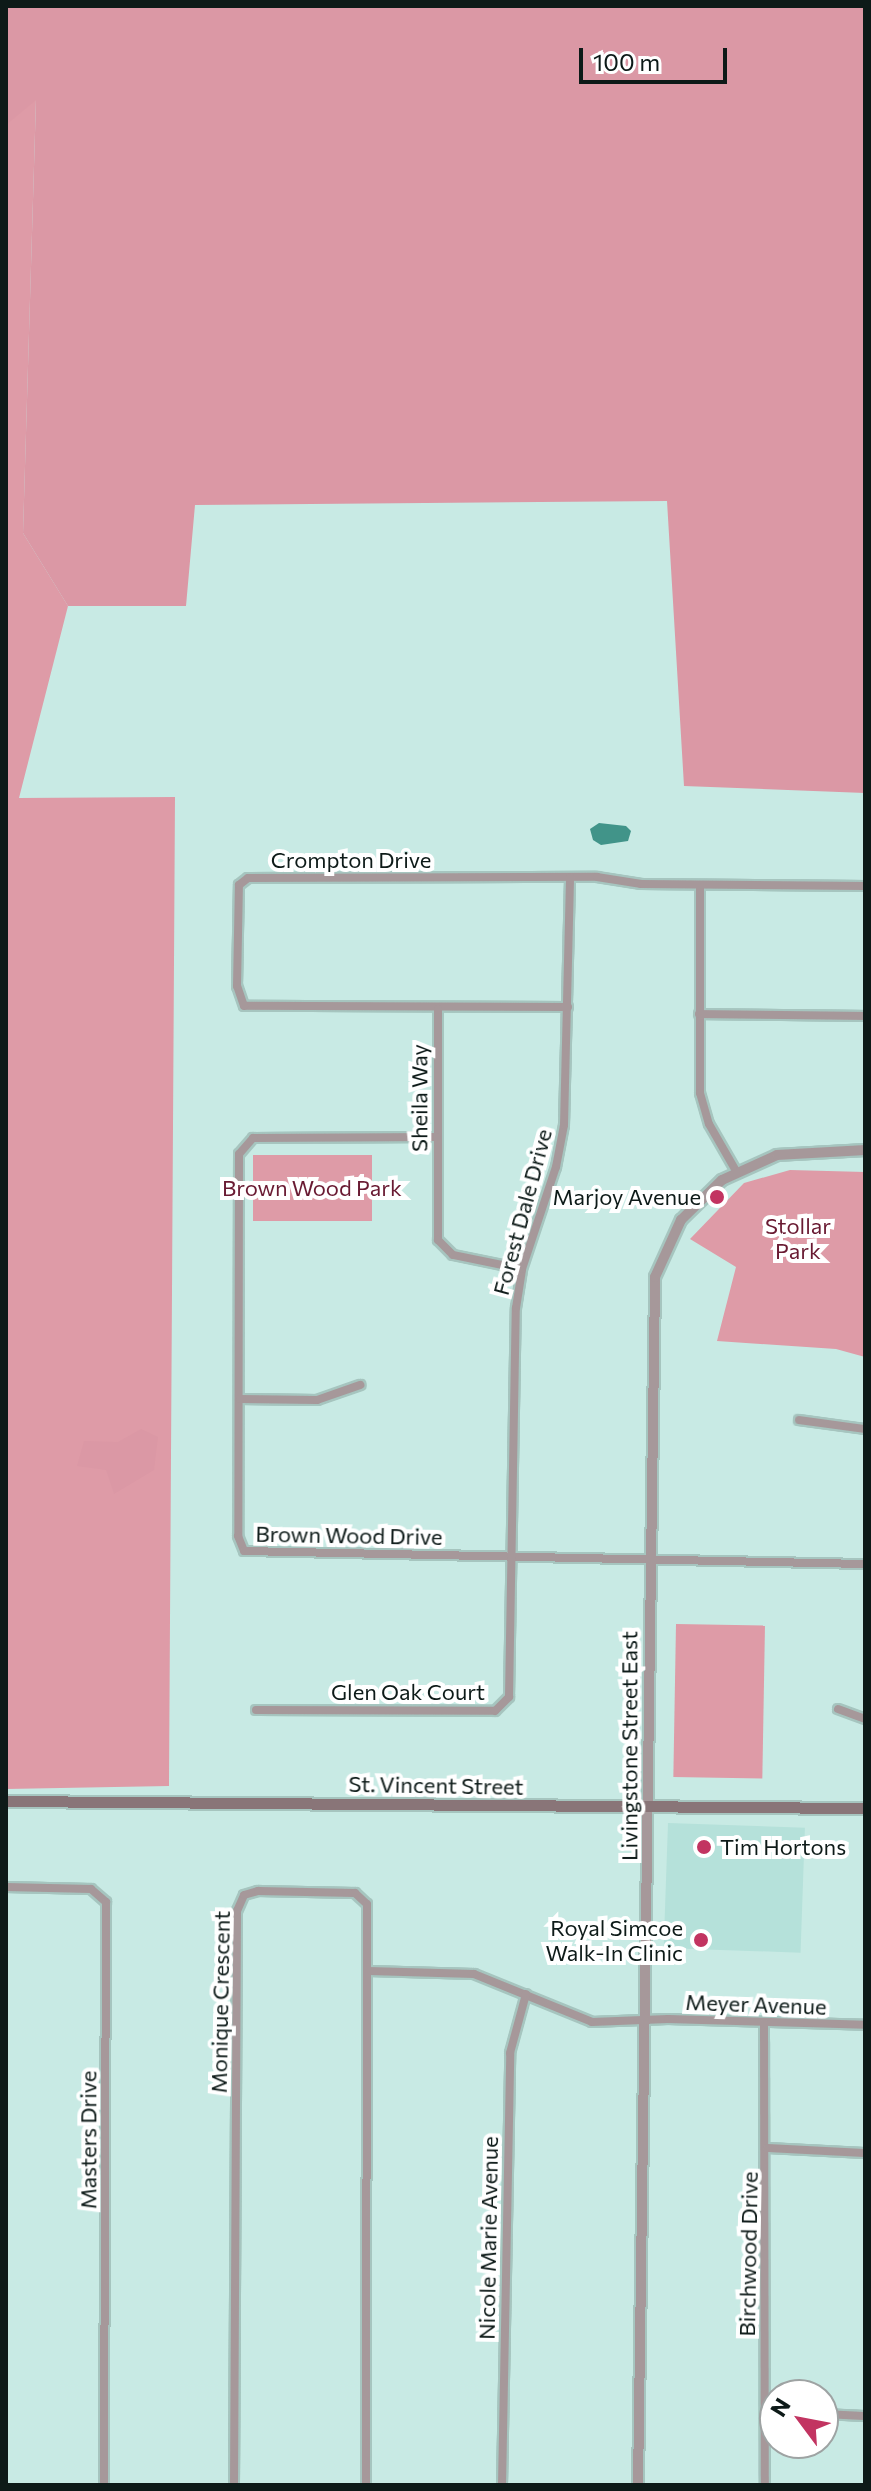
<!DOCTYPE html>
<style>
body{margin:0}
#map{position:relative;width:871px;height:2491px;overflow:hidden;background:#c8eae4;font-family:Commissioner,sans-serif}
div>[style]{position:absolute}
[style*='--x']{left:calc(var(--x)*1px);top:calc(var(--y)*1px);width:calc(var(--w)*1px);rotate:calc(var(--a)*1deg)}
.built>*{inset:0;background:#b5e1da;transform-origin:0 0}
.green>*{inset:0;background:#de9ba7;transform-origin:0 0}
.forest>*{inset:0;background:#db98a5}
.water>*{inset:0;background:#419489}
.roads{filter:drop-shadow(2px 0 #a6c5bf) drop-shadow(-2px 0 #a6c5bf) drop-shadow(0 2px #a6c5bf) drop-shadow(0 -2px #a6c5bf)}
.minor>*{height:8px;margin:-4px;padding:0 4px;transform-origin:4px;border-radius:4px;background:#a6989a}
.tertiary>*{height:10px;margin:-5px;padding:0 5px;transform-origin:5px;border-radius:5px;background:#a6989a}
.secondary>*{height:11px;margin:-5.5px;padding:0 5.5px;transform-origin:5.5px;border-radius:5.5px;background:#897578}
.dots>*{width:22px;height:22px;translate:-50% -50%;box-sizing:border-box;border:4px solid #fff;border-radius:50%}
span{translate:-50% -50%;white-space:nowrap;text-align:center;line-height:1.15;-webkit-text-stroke:8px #fff;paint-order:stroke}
.street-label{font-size:22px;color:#0d1a18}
.park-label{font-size:22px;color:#691a32}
.poi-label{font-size:22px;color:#0d1a18}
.right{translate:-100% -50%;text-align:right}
.left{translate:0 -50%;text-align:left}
.frame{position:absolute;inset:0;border:8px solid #0d1a18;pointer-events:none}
.north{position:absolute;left:759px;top:2379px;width:80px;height:80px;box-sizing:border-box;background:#fff;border:2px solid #9ea3a3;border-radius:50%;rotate:302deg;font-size:22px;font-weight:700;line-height:32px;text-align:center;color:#0d1a18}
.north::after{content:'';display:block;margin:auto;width:28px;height:36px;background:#c23461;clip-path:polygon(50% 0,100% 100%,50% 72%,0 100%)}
.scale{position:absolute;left:579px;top:48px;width:148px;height:36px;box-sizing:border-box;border:4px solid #0d1a18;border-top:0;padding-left:10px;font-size:24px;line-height:28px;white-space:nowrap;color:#0d1a18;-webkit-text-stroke:6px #fff;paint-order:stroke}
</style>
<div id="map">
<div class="built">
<div style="left:668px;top:1823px;width:137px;height:125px;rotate:2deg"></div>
</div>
<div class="green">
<div style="clip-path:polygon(6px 91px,36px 99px,23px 533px,68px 606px,19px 798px,175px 797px,169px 1786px,6px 1789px)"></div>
<div style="left:253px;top:1155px;width:119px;height:66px"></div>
<div style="clip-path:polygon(790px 1170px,865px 1172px,865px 1357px,836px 1349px,717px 1341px,736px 1267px,690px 1239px,744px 1183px)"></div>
<div style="left:676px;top:1624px;width:89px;height:153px;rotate:1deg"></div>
</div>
<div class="forest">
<div style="clip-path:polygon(6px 6px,865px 6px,865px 793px,684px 786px,667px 501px,195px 505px,186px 606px,68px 606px,23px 533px,36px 100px,6px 125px)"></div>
<div style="clip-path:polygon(141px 1429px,158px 1437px,154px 1470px,114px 1494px,106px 1470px,77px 1466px,84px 1441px,118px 1442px)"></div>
</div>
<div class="water">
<div style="clip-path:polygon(599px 823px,626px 826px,631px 831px,628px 841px,601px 845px,593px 840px,590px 829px)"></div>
</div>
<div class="roads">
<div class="minor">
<div style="--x:700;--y:885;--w:208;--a:90"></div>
<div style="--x:700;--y:1093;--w:32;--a:74"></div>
<div style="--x:709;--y:1124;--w:54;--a:60.1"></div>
<div style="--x:568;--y:1007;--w:324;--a:-179.8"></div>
<div style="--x:244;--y:1006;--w:21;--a:-109"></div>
<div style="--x:237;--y:986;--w:101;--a:-88.9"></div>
<div style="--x:239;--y:885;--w:11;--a:-38"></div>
<div style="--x:248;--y:878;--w:349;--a:-0.2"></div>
<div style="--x:597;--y:877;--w:45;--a:9"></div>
<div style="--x:641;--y:884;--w:224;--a:0.5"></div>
<div style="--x:438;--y:1009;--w:231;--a:90"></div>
<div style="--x:438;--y:1240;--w:21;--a:45"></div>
<div style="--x:453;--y:1255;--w:70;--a:11.5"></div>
<div style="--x:699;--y:1014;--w:166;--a:0.7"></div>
<div style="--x:437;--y:1137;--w:184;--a:179.7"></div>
<div style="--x:253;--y:1138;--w:21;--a:131"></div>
<div style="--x:239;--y:1154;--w:382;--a:90.1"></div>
<div style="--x:238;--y:1536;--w:16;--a:68"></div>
<div style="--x:244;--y:1551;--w:621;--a:1.2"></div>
<div style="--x:240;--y:1399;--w:77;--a:0.7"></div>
<div style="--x:317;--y:1400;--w:46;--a:-19.2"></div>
<div style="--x:799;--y:1420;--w:67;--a:7.8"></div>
<div style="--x:838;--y:1709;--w:29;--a:20"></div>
<div style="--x:256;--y:1710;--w:239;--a:0.2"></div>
<div style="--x:495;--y:1711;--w:20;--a:-45"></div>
<div style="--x:509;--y:1697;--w:389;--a:-89"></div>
<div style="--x:516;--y:1308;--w:39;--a:-81"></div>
<div style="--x:522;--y:1269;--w:108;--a:-71.6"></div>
<div style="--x:556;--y:1167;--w:43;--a:-79.2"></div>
<div style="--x:564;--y:1125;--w:248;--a:-88.6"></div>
<div style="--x:6;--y:1887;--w:85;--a:1.3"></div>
<div style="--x:91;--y:1889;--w:20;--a:41"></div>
<div style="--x:106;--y:1902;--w:583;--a:90.2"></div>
<div style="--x:369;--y:1971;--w:105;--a:1.6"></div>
<div style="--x:474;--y:1974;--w:127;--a:22.1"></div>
<div style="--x:592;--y:2022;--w:76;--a:-2.3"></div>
<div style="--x:668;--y:2019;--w:197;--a:1.7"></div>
<div style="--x:764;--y:2023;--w:462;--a:89.9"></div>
<div style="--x:767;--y:2148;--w:98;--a:2.9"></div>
<div style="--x:823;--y:2414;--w:42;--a:2.7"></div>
<div style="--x:234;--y:2485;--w:574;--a:-89.7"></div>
<div style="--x:237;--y:1911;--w:17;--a:-66"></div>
<div style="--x:244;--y:1895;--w:15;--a:-16"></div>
<div style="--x:258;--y:1891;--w:97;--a:1.2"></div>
<div style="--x:355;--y:1893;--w:16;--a:43"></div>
<div style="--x:367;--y:1904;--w:581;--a:90.1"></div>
<div style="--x:502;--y:2485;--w:432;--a:-88.9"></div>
<div style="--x:510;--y:2053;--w:61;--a:-74.8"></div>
</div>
<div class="tertiary">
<div style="--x:638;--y:2485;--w:1208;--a:-89.19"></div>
<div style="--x:655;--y:1277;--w:63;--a:-65.5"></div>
<div style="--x:681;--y:1220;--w:57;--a:-44.3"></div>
<div style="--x:722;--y:1180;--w:60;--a:-24.4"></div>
<div style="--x:777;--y:1155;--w:88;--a:-3.3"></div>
</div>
<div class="secondary">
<div style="--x:6;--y:1801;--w:859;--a:0.47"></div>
</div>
</div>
<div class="dots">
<div style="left:717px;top:1197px;background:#c23461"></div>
<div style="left:704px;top:1847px;background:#c23461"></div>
<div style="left:701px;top:1940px;background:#c23461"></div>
</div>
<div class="street-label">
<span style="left:351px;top:860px">Crompton Drive</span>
<span style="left:419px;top:1098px;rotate:-90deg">Sheila Way</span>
<span style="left:522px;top:1212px;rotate:-75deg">Forest Dale Drive</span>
<span style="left:349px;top:1535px;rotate:1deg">Brown Wood Drive</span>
<span style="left:408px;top:1692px">Glen Oak Court</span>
<span style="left:629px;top:1746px;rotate:-90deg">Livingstone Street East</span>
<span style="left:436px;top:1785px;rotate:1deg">St. Vincent Street</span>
<span style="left:220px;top:2002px;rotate:-89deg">Monique Crescent</span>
<span style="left:756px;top:2004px;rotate:2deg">Meyer Avenue</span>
<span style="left:88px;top:2140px;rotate:-90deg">Masters Drive</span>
<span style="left:488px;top:2238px;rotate:-89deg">Nicole Marie Avenue</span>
<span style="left:748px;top:2254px;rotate:-89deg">Birchwood Drive</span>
</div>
<div class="park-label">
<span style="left:312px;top:1188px">Brown Wood Park</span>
<span style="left:798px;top:1238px">Stollar<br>Park</span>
</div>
<div class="poi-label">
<span class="right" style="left:701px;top:1197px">Marjoy Avenue</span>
<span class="left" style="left:720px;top:1847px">Tim Hortons</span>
<span class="right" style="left:683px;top:1940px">Royal Simcoe<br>Walk-In Clinic</span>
</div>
<div class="frame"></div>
<div class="north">N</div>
<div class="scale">100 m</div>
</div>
